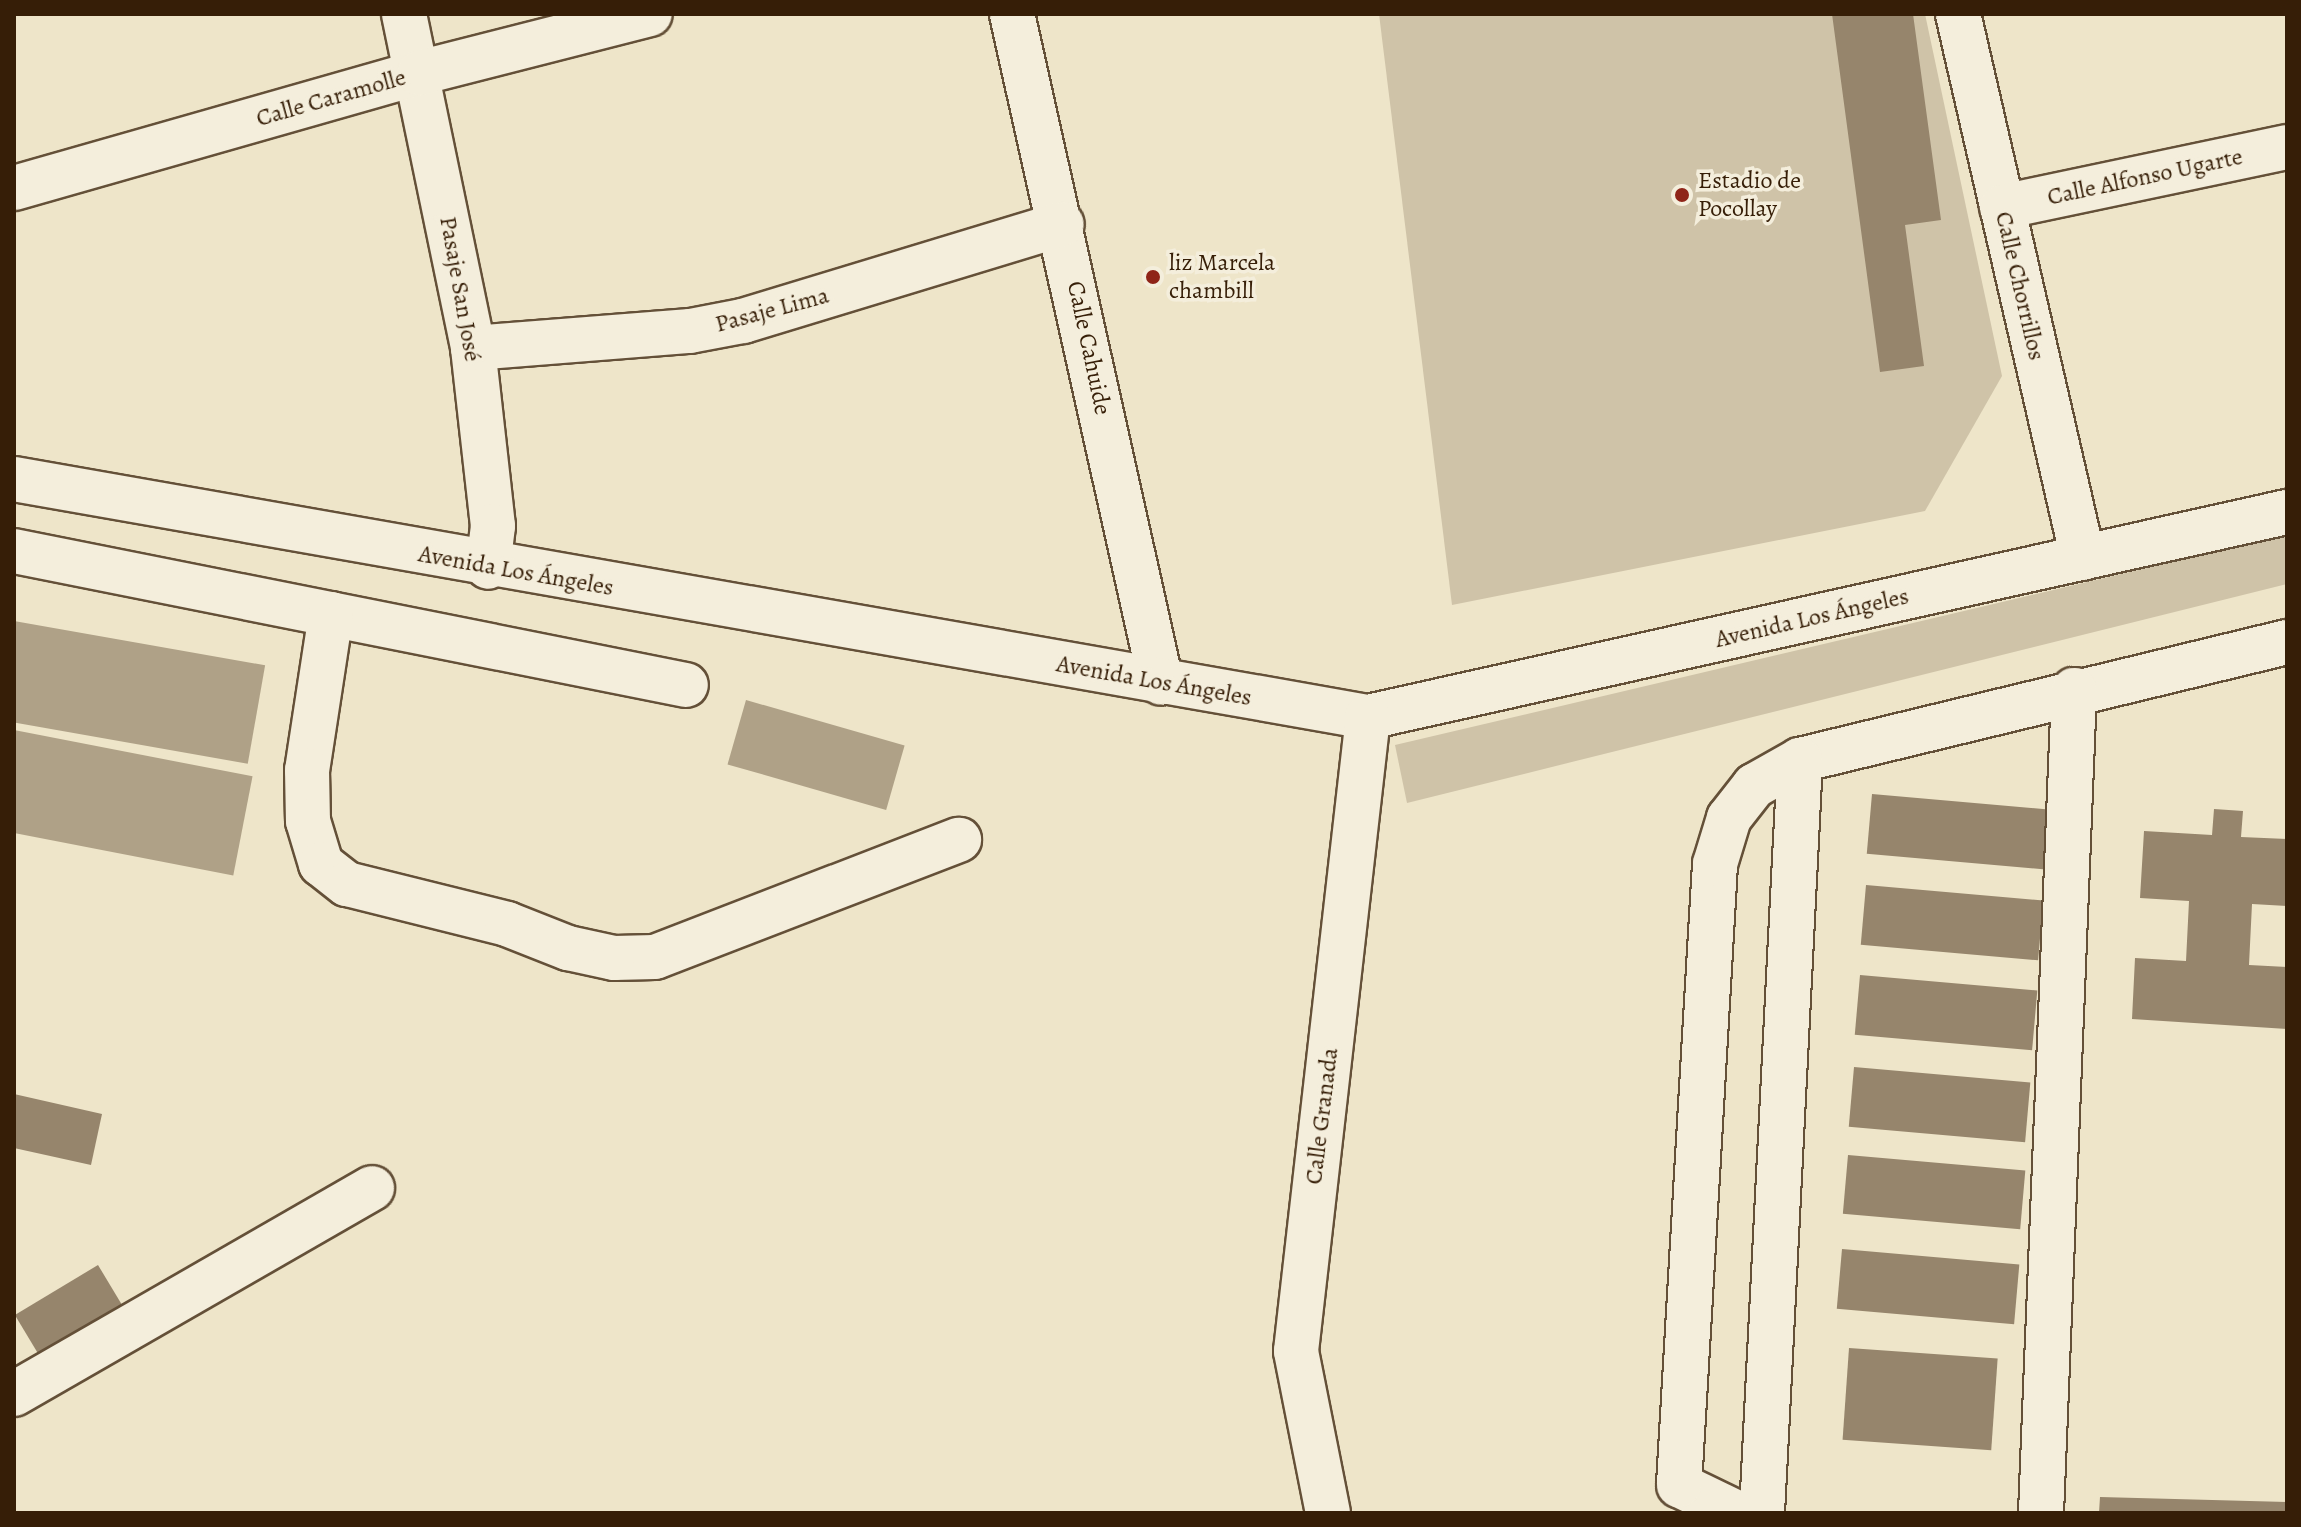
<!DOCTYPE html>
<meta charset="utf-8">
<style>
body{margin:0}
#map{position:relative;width:2301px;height:1527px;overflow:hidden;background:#eee5c9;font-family:Alegreya,serif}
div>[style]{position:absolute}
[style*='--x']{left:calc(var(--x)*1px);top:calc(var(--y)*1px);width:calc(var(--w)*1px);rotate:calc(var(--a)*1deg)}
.green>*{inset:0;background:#cfc3a8}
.water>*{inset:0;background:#afa187;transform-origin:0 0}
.building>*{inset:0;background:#96856c;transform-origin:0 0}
.roads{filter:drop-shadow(2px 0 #645038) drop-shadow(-2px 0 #645038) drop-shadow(0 2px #645038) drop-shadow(0 -2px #645038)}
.minor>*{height:44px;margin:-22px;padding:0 22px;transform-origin:22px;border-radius:22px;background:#f4eedc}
.dots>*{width:22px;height:22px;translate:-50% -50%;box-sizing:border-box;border:4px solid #f4eedc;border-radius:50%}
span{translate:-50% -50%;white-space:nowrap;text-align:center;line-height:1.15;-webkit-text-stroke:7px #f4eedc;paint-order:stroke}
.street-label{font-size:24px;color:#361e07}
.poi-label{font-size:24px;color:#361e07}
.left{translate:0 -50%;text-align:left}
.frame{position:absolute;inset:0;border:16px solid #361e07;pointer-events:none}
</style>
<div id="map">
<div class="green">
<div style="clip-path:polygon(1379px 14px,1925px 14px,2002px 376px,1925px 511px,1452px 605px)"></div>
<div style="clip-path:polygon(2287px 535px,2287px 584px,1407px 803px,1395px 745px)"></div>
</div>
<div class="water">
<div style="left:14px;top:621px;width:255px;height:100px;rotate:10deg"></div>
<div style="left:746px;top:700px;width:165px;height:67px;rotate:16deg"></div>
<div style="left:14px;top:730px;width:243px;height:101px;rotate:11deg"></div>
</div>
<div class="building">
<div style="clip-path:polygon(1832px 14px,1913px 14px,1941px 220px,1905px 225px,1924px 366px,1880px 372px)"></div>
<div style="left:1872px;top:794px;width:177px;height:60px;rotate:5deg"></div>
<div style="clip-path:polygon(2214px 809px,2243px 811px,2241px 837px,2287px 839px,2287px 906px,2252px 904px,2249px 965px,2287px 967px,2287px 1029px,2132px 1019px,2135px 958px,2186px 961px,2189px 901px,2140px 898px,2144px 831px,2212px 835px)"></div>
<div style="left:1866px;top:885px;width:178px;height:60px;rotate:5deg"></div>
<div style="left:1860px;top:975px;width:178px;height:60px;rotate:5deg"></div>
<div style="left:1854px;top:1067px;width:177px;height:60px;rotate:5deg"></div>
<div style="clip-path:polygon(14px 1094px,102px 1114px,91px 1165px,14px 1148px)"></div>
<div style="left:1848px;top:1155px;width:178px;height:59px;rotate:5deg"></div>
<div style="left:1842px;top:1249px;width:178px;height:60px;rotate:5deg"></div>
<div style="left:98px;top:1265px;width:52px;height:97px;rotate:59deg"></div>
<div style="left:1849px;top:1348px;width:149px;height:92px;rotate:4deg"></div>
<div style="clip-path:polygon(2100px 1497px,2287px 1502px,2287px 1513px,2099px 1513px)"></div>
</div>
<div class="roads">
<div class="minor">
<div style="--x:404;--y:14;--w:341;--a:78.3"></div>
<div style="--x:473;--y:348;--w:179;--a:83.6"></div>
<div style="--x:493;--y:526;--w:41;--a:97"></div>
<div style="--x:1012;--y:14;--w:685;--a:77.44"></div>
<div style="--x:1958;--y:14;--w:558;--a:77.06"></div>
<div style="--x:14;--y:188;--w:421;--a:-15.9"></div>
<div style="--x:419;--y:73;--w:238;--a:-14.3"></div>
<div style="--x:2002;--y:207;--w:291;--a:-11.9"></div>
<div style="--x:473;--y:348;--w:218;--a:-4.5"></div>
<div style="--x:690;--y:331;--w:54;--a:-10.7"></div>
<div style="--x:743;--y:321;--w:333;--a:-16.9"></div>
<div style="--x:14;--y:479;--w:1375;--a:9.97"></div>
<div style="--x:1368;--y:717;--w:942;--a:-12.58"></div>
<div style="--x:14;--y:551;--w:685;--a:11.28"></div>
<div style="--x:331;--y:614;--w:158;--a:98.7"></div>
<div style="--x:307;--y:770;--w:51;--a:88.9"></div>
<div style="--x:308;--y:821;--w:45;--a:73.2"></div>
<div style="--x:321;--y:864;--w:33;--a:38"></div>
<div style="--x:347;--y:884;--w:165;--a:14"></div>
<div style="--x:507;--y:924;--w:66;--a:21.5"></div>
<div style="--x:568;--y:948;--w:47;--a:12.3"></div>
<div style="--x:614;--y:958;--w:41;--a:-1.4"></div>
<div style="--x:655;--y:957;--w:326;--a:-21.1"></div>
<div style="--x:14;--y:1394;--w:413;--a:-29.9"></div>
<div style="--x:1328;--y:1513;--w:165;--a:-101.2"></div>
<div style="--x:1296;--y:1351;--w:638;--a:-83.52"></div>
<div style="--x:1737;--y:1513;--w:64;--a:-154.2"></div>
<div style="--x:1679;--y:1485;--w:622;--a:-86.68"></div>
<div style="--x:1715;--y:864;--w:48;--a:-73.1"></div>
<div style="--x:1729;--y:818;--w:41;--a:-52"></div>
<div style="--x:1754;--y:786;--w:53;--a:-29.5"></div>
<div style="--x:1800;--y:760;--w:501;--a:-13.62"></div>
<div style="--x:1762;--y:1513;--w:754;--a:-87.11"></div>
<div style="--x:2041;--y:1513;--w:824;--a:-87.7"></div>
</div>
</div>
<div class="dots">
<div style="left:1682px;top:195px;background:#8f2418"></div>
<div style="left:1153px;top:277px;background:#8f2418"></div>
</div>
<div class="street-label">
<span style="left:331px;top:98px;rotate:-16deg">Calle Caramolle</span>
<span style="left:2145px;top:177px;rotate:-12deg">Calle Alfonso Ugarte</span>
<span style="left:2020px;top:286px;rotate:77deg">Calle Chorrillos</span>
<span style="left:460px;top:289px;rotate:80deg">Pasaje San José</span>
<span style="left:772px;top:310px;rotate:-15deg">Pasaje Lima</span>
<span style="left:1089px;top:348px;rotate:78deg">Calle Cahuide</span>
<span style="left:516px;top:571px;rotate:10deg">Avenida Los Ángeles</span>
<span style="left:1812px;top:618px;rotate:-13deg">Avenida Los Ángeles</span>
<span style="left:1154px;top:681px;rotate:10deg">Avenida Los Ángeles</span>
<span style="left:1322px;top:1116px;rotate:-83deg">Calle Granada</span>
</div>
<div class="poi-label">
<span class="left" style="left:1698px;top:195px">Estadio de<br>Pocollay</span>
<span class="left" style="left:1169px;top:277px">liz Marcela<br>chambill</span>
</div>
<div class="frame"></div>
</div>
